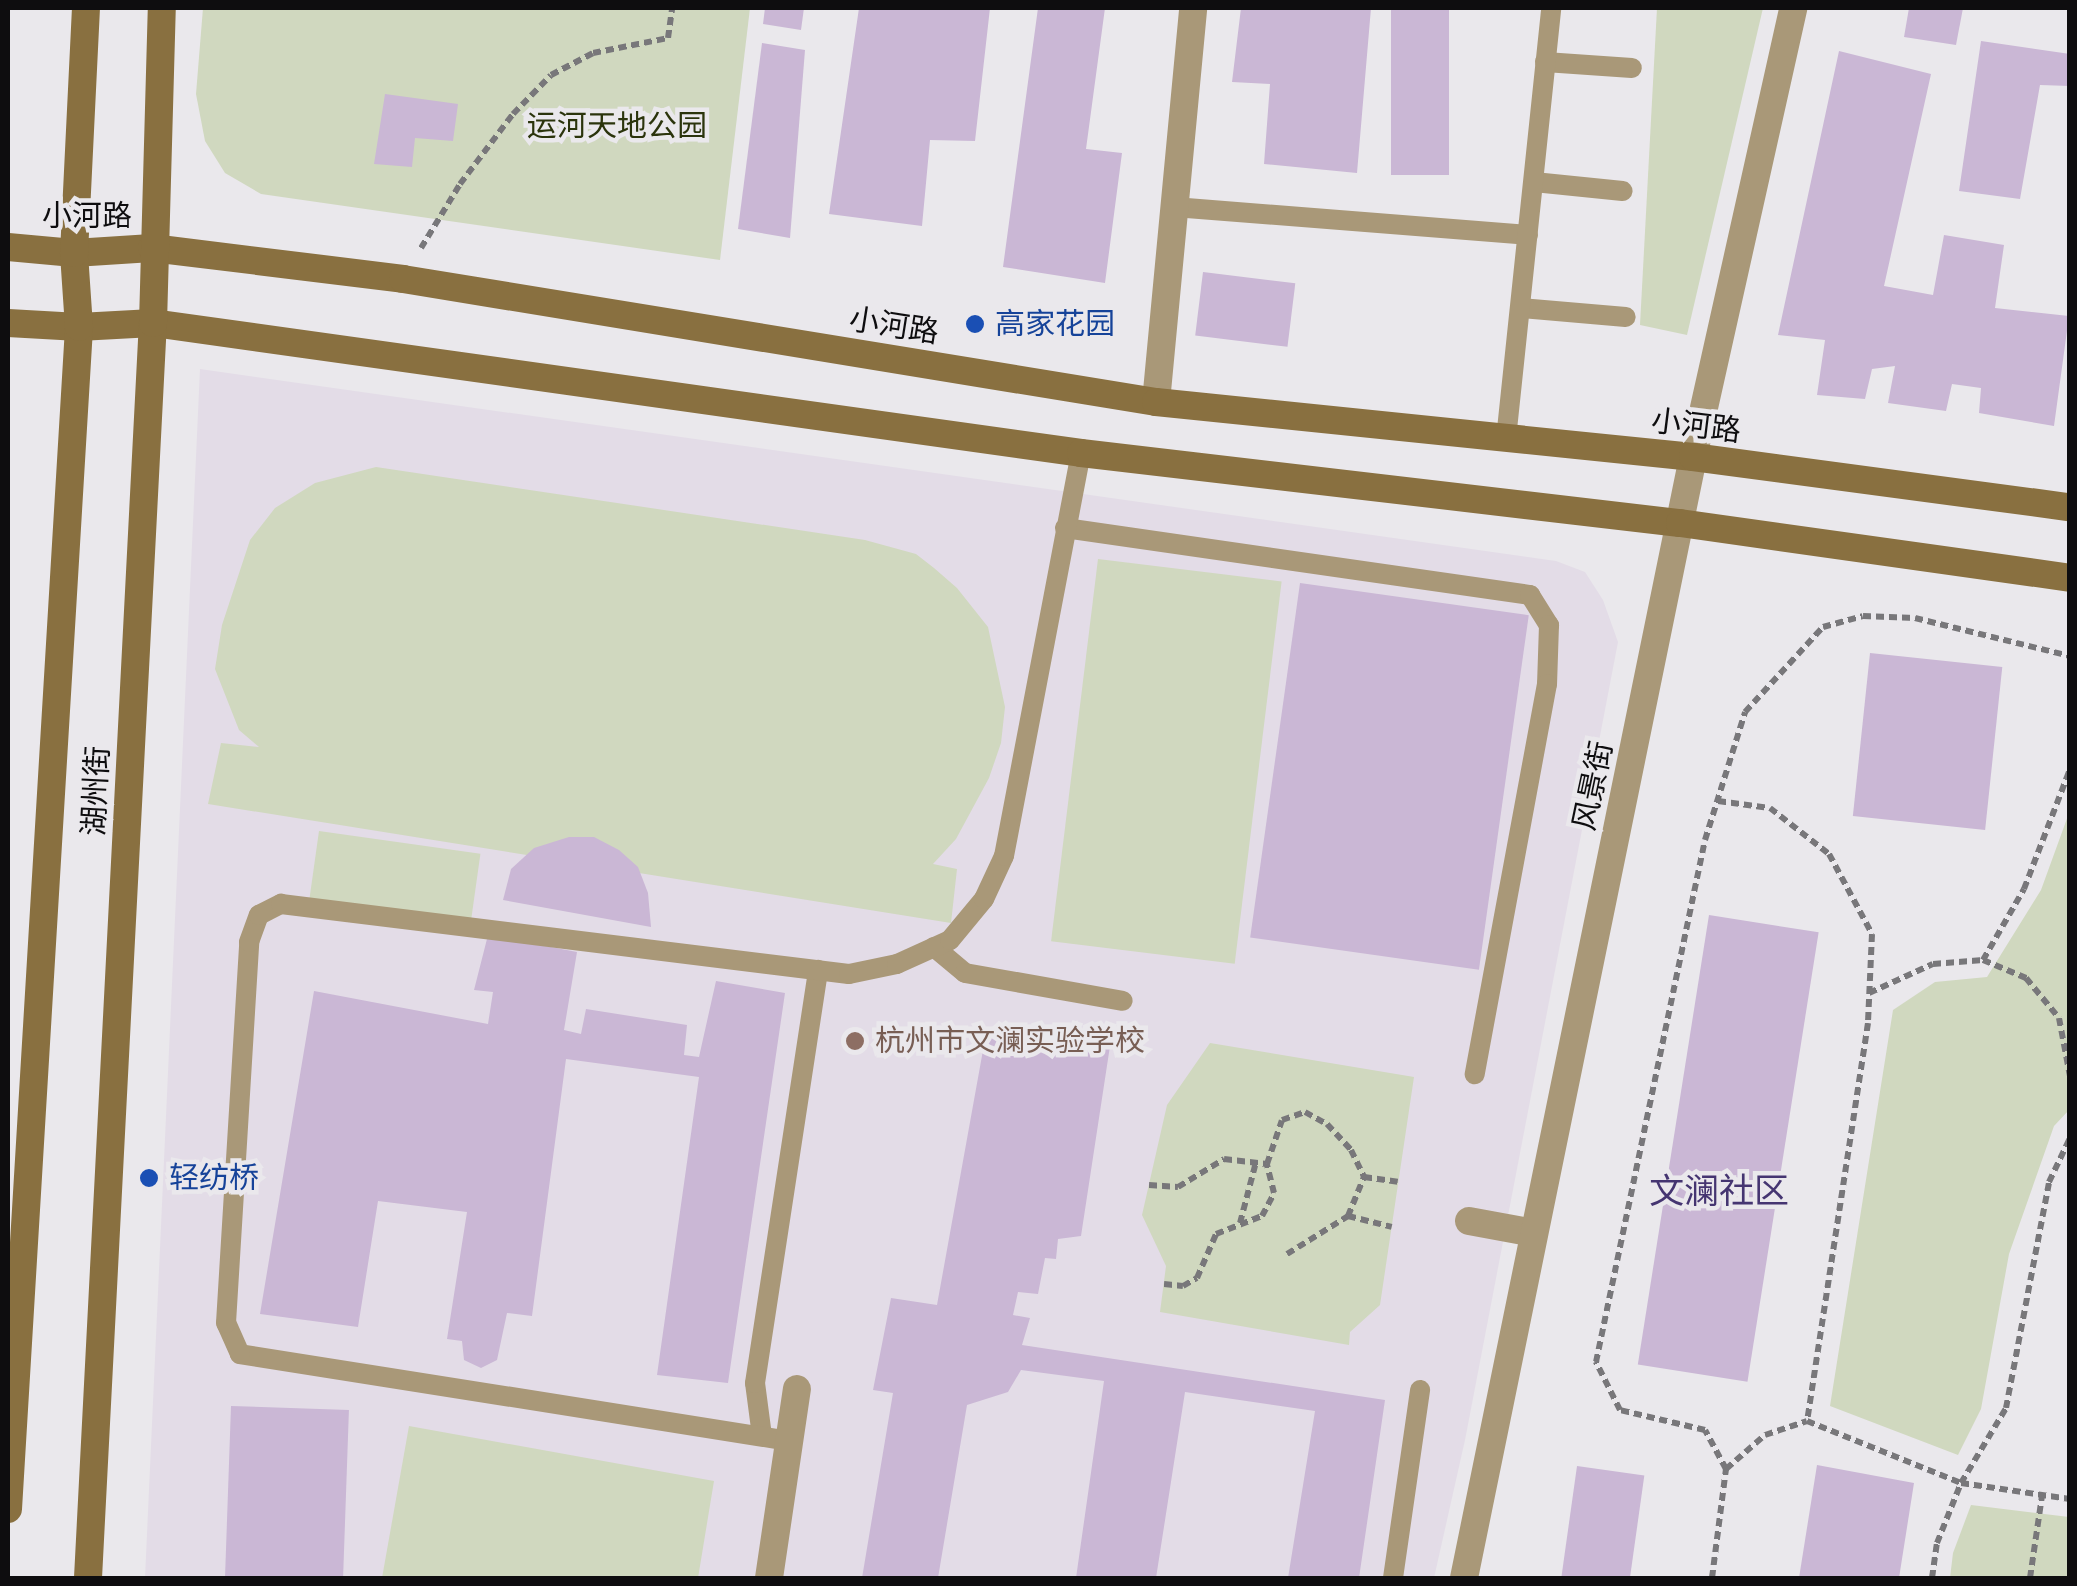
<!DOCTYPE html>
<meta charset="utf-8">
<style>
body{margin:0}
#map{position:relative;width:2077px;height:1586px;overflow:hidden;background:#eae8ec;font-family:Montserrat,"Noto Sans SC",sans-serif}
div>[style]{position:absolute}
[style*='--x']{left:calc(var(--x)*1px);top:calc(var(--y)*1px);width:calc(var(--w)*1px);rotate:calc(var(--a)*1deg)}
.built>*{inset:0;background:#e3dce7}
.green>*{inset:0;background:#d0d8bf;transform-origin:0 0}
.building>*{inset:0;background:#cab7d5;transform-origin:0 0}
.path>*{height:6px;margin-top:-3px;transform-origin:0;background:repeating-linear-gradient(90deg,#78777a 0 8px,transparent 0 13px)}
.service>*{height:20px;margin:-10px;padding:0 10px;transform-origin:10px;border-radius:10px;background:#a99878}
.minor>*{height:28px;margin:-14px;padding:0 14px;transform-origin:14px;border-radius:14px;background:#a99878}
.secondary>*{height:28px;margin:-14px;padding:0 14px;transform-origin:14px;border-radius:14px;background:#897040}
.dots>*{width:28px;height:28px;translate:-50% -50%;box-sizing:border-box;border:5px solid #eae8ec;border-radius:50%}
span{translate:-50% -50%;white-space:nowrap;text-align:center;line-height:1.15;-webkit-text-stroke:9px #eae8ec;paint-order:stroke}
.park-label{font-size:30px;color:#2b340c}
.street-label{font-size:30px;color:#0e0d0f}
.transit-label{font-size:30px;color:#164399}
.left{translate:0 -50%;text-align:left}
.education-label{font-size:30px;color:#785e54}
.quarter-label{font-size:35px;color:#453571}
.frame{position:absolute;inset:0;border:10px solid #0e0d0f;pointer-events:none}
</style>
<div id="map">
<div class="built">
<div style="clip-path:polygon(200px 369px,1556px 561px,1585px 572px,1603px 600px,1618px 642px,1465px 1440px,1434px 1578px,145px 1578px)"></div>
</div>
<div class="green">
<div style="clip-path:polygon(203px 8px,750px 8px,720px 260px,261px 194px,225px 173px,205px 141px,196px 94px)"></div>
<div style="clip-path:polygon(1657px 8px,1763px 8px,1687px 335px,1640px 325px)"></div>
<div style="clip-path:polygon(376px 467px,865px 540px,916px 554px,934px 568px,957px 588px,988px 627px,1005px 707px,1001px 743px,989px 778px,956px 839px,933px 864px,957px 869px,951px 923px,208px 804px,221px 743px,259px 747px,239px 730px,215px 669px,222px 625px,250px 540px,275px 508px,315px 483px)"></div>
<div style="left:1098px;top:559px;width:185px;height:385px;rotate:7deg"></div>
<div style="clip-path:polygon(2069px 813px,2069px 1110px,2054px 1126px,2009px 1254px,1981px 1409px,1958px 1455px,1830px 1406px,1893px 1010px,1935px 982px,1987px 977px,2041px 890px)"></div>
<div style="left:319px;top:831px;width:163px;height:75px;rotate:8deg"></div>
<div style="clip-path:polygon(1210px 1043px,1414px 1077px,1380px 1305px,1350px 1332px,1349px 1345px,1160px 1312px,1166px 1266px,1142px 1215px,1167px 1105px)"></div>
<div style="clip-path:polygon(409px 1426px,714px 1481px,698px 1578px,382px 1578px)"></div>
<div style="clip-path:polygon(1971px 1505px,2069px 1517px,2069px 1578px,1950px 1578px,1953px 1553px)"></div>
</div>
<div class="building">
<div style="clip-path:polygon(765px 8px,804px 8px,801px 30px,763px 24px)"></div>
<div style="clip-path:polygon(859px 8px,990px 8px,975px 141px,930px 140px,922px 226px,829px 214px)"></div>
<div style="clip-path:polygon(1038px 8px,1105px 8px,1086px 149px,1122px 153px,1105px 283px,1003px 267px)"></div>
<div style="clip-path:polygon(1241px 8px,1371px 8px,1357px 173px,1264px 164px,1270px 84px,1232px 82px)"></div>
<div style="left:1391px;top:8px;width:58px;height:167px"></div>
<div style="clip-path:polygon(1909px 8px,1963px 8px,1956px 45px,1904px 37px)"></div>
<div style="clip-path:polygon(1981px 41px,2070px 54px,2070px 86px,2040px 85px,2020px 199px,1959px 191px)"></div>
<div style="clip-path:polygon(762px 43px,805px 50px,790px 238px,738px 229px)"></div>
<div style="clip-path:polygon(1839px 51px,1931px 74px,1884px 286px,1933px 295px,1944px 235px,2004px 245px,1995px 308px,2069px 316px,2054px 426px,1979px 413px,1981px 388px,1952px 384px,1946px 411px,1888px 403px,1895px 366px,1872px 369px,1865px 399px,1817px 395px,1825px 340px,1778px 335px)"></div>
<div style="clip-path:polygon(385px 94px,458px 104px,453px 141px,415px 138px,412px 167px,374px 164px)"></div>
<div style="left:1203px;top:272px;width:93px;height:64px;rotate:7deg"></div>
<div style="left:1300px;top:583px;width:231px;height:358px;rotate:8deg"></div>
<div style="left:1870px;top:653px;width:133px;height:164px;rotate:6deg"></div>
<div style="clip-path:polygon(569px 837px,594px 837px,619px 850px,638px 867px,648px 893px,651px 927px,503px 900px,511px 869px,534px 848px)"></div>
<div style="left:1709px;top:915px;width:111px;height:455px;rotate:9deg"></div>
<div style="clip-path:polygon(488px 935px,577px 952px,564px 1030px,581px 1034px,586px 1009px,687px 1025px,684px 1055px,699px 1057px,716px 981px,785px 993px,728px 1383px,657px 1375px,699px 1077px,566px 1059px,532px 1316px,507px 1313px,497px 1360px,481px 1368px,464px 1360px,462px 1341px,447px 1339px,467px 1212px,378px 1201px,358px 1327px,260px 1314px,314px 991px,488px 1024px,493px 992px,474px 990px)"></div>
<div style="clip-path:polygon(987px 1028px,1110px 1046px,1081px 1236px,1058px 1239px,1056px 1259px,1045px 1258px,1038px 1294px,1018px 1292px,1013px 1315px,1030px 1318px,1022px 1345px,1385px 1400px,1359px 1578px,1288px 1578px,1315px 1411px,1185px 1392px,1156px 1578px,1076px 1578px,1104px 1381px,1021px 1370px,1008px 1392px,967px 1405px,938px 1578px,862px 1578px,893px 1393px,873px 1390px,891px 1298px,937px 1305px)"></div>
<div style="left:231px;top:1406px;width:118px;height:172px;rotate:2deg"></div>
<div style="clip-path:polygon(1817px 1465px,1914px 1483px,1899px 1578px,1799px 1578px)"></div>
<div style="left:1577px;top:1466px;width:68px;height:113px;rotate:8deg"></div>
</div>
<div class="path">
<div style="--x:421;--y:248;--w:75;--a:-58.6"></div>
<div style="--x:460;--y:184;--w:88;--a:-52.9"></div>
<div style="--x:513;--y:114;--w:54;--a:-45.7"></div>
<div style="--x:551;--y:75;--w:47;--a:-27.6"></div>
<div style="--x:593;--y:53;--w:76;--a:-11.3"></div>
<div style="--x:668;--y:38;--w:30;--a:-82"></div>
<div style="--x:1718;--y:801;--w:52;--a:7.7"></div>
<div style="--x:1770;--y:808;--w:75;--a:37.9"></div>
<div style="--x:1829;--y:854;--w:91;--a:61.7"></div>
<div style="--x:1872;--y:934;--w:89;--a:92.6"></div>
<div style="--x:1868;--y:1023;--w:403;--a:98.7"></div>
<div style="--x:1983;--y:960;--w:82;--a:-60"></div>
<div style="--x:2024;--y:889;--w:129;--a:-69"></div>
<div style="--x:1869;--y:993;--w:70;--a:-24.4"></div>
<div style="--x:1933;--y:964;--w:50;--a:-4.6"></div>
<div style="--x:1983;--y:960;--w:47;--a:22.7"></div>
<div style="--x:2026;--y:978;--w:52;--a:50.5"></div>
<div style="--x:2059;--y:1018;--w:59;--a:79.3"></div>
<div style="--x:1149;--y:1185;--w:29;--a:4"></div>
<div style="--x:1178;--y:1187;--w:54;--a:-31.3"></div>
<div style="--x:1224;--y:1159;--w:43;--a:6.6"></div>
<div style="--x:1348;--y:1216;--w:42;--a:-67.7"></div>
<div style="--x:1240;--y:1223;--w:63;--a:-75.3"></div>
<div style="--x:1287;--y:1254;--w:72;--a:-31.9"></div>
<div style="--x:1348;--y:1216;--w:45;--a:14"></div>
<div style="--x:1164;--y:1284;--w:19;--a:6"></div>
<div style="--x:1183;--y:1286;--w:16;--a:-30"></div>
<div style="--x:1197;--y:1278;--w:48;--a:-66.6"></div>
<div style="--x:1216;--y:1234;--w:49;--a:-21.4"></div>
<div style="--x:1262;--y:1216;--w:26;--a:-62"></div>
<div style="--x:1274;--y:1193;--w:30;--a:-104"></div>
<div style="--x:1267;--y:1164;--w:46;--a:-71.2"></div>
<div style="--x:1282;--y:1120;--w:24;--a:-19"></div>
<div style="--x:1305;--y:1112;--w:25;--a:29"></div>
<div style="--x:1327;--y:1124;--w:35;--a:47"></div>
<div style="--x:1351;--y:1150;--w:30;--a:64"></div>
<div style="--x:1364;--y:1177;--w:34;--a:8"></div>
<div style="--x:1726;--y:1469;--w:52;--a:-41.1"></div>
<div style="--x:1765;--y:1435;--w:44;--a:-18.4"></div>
<div style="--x:1807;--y:1421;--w:166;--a:21.9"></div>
<div style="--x:1961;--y:1483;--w:110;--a:8.4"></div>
<div style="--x:1712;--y:1578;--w:110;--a:-82.7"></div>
<div style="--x:1726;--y:1469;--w:44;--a:-118.3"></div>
<div style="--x:1705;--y:1430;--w:87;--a:-166.8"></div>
<div style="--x:1620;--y:1410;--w:54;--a:-116.6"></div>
<div style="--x:1596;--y:1362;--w:533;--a:-78.21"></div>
<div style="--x:1705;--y:840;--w:134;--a:-72.6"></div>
<div style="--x:1745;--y:712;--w:115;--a:-47.5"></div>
<div style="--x:1823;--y:627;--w:41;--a:-15.4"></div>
<div style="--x:1863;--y:616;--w:52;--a:2.2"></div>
<div style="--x:1915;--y:618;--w:160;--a:13.8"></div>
<div style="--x:1932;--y:1578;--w:35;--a:-82"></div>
<div style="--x:1937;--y:1543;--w:65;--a:-68.2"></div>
<div style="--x:1961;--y:1483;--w:87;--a:-59"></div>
<div style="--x:2006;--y:1408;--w:230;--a:-79.2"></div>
<div style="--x:2049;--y:1182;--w:49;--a:-64.5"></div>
<div style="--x:2030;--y:1578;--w:83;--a:-81.7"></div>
</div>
<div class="service">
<div style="--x:1545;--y:62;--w:87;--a:3.9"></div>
<div style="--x:1534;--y:182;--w:89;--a:5.8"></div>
<div style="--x:1174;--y:207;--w:355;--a:4.5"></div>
<div style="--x:1521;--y:308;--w:105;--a:4.9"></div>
<div style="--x:1506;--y:439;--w:433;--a:-84"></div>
<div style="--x:1065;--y:528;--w:470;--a:8.2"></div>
<div style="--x:1530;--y:595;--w:36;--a:58"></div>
<div style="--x:1549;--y:625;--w:59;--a:91.9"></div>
<div style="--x:1547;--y:684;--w:397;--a:100.5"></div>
<div style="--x:934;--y:947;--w:40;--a:40"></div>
<div style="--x:965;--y:973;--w:160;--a:10"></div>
<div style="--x:762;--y:1436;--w:53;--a:-97.5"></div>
<div style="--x:755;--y:1383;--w:418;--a:-81.3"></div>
<div style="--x:789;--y:1441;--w:556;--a:-171"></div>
<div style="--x:240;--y:1354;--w:34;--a:-114"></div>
<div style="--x:226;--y:1323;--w:382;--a:-86.5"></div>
<div style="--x:249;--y:942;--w:29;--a:-70"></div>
<div style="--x:259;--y:915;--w:25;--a:-27"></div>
<div style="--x:281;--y:904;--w:572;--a:7.03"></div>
<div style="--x:849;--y:974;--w:49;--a:-11.8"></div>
<div style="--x:897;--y:964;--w:58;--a:-24.4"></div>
<div style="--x:950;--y:940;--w:53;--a:-50.3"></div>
<div style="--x:984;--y:899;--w:47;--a:-65.1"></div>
<div style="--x:1004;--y:856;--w:410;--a:-79.2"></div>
<div style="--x:1393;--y:1578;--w:190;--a:-81.8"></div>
</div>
<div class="minor">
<div style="--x:1156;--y:402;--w:396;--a:-84.6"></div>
<div style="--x:1469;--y:1221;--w:66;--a:10.5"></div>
<div style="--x:769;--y:1578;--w:191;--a:-81.6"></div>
<div style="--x:1464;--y:1578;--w:1144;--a:-78.45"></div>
<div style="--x:1693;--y:457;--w:460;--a:-77.4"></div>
</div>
<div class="secondary">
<div style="--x:8;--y:247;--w:66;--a:5.2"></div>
<div style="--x:74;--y:253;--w:78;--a:-3.7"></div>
<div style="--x:152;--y:248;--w:253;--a:7"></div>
<div style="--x:403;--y:279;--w:763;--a:9.28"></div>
<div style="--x:1156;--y:402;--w:540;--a:5.85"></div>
<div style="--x:1693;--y:457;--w:380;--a:7.6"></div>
<div style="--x:8;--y:323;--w:71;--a:3.2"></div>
<div style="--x:79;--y:327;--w:74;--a:-3.1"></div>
<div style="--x:153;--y:323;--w:937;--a:7.97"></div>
<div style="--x:1081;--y:453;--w:603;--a:6.67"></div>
<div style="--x:1680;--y:523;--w:394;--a:8"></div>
<div style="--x:8;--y:1509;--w:1184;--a:-86.56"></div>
<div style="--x:79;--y:327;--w:74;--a:-93.9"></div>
<div style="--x:74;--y:253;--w:245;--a:-87.2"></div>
<div style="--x:88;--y:1578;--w:1257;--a:-87.04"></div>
<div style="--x:153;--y:323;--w:315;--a:-88.4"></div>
</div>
<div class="dots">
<div style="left:975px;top:324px;background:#1a4fb4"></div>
<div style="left:855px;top:1041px;background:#8d6e63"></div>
<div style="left:149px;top:1178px;background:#1a4fb4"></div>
</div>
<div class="park-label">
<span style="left:617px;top:126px">运河天地公园</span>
</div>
<div class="street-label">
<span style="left:87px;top:216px">小河路</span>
<span style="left:894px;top:326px;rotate:9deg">小河路</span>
<span style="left:1696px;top:426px;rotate:7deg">小河路</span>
<span style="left:1593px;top:786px;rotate:-78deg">风景街</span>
<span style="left:96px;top:791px;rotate:-87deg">湖州街</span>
</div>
<div class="transit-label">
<span class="left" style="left:995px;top:324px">高家花园</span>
<span class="left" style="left:169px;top:1178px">轻纺桥</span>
</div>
<div class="education-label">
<span class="left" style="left:875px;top:1041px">杭州市文澜实验学校</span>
</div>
<div class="quarter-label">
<span style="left:1719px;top:1191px">文澜社区</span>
</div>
<div class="frame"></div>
</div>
